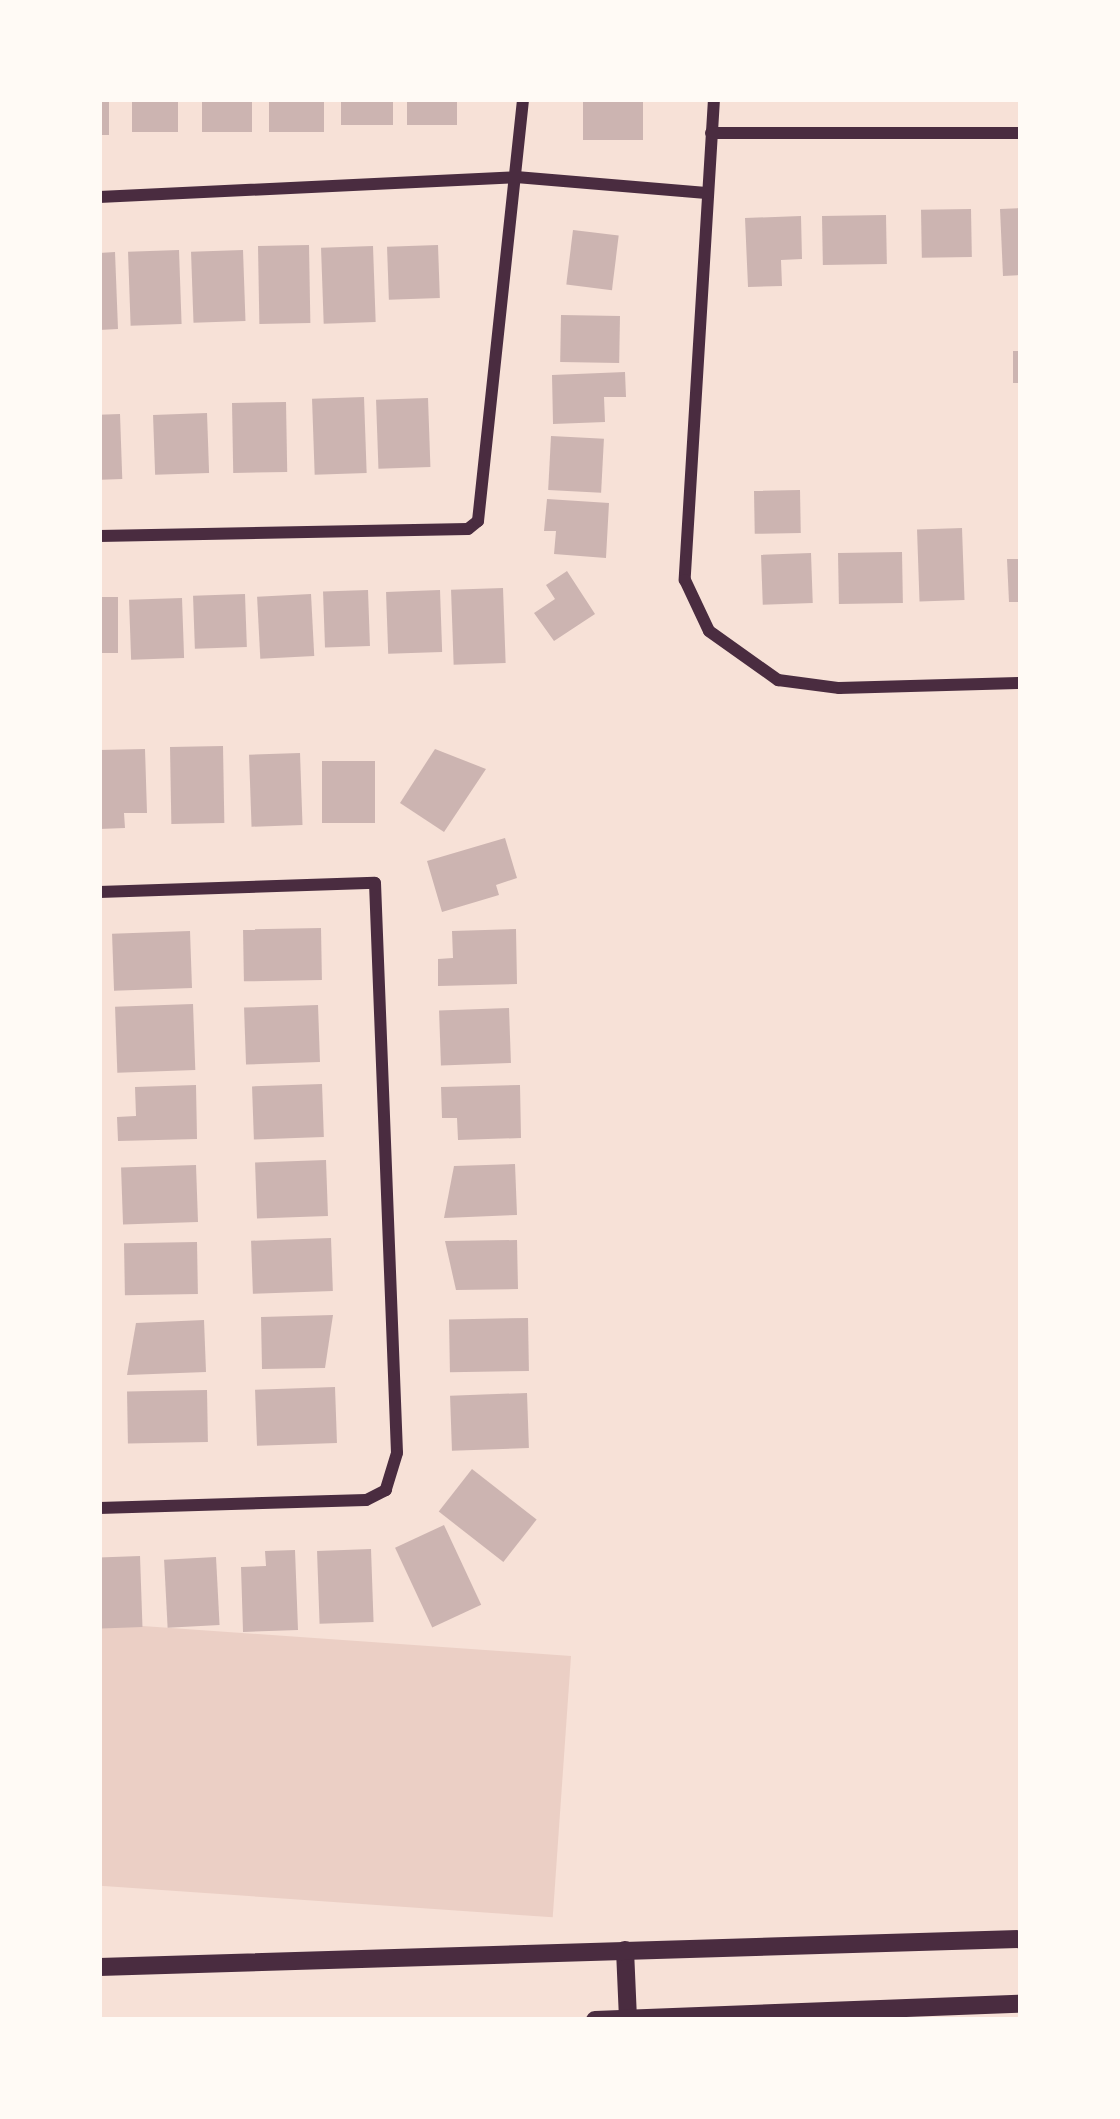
<!DOCTYPE html>
<style>
body{margin:0}
#map{position:relative;width:1120px;height:2119px;overflow:hidden;background:#f7e1d7;font-family:"Crimson Pro",serif}
div>[style]{position:absolute}
[style*='--x']{left:calc(var(--x)*1px);top:calc(var(--y)*1px);width:calc(var(--w)*1px);rotate:calc(var(--a)*1deg)}
.green>*{inset:0;background:#ebcfc5;transform-origin:0 0}
.building>*{inset:0;background:#ccb4b1;transform-origin:0 0}
.minor>*{height:12px;margin:-6px;padding:0 6px;transform-origin:6px;border-radius:6px;background:#4a2c40}
.secondary>*{height:18px;margin:-9px;padding:0 9px;transform-origin:9px;border-radius:9px;background:#4a2c40}
span{translate:-50% -50%;white-space:nowrap;text-align:center;line-height:1.15;-webkit-text-stroke:10px #fffaf5;paint-order:stroke}
.frame{position:absolute;inset:0;border:102px solid #fffaf5;pointer-events:none}
</style>
<div id="map">
<div class="green">
<div style="left:571px;top:1656px;width:262px;height:472px;rotate:94deg"></div>
</div>
<div class="building">
<div style="left:99px;top:99px;width:10px;height:36px"></div>
<div style="left:132px;top:99px;width:46px;height:33px"></div>
<div style="left:202px;top:99px;width:50px;height:33px"></div>
<div style="left:269px;top:99px;width:55px;height:33px"></div>
<div style="left:341px;top:99px;width:52px;height:26px"></div>
<div style="left:407px;top:99px;width:50px;height:26px"></div>
<div style="left:583px;top:99px;width:60px;height:41px"></div>
<div style="clip-path:polygon(1021px 208px,1021px 275px,1003px 276px,1000px 209px)"></div>
<div style="left:971px;top:209px;width:48px;height:50px;rotate:89deg"></div>
<div style="left:886px;top:215px;width:49px;height:64px;rotate:89deg"></div>
<div style="clip-path:polygon(801px 216px,802px 259px,781px 260px,782px 286px,748px 287px,745px 218px)"></div>
<div style="left:573px;top:230px;width:46px;height:55px;rotate:7deg"></div>
<div style="left:309px;top:245px;width:78px;height:51px;rotate:89deg"></div>
<div style="left:438px;top:245px;width:53px;height:51px;rotate:88deg"></div>
<div style="left:373px;top:246px;width:76px;height:52px;rotate:88deg"></div>
<div style="left:179px;top:250px;width:74px;height:51px;rotate:88deg"></div>
<div style="left:243px;top:250px;width:71px;height:52px;rotate:88deg"></div>
<div style="clip-path:polygon(115px 252px,118px 329px,99px 330px,99px 253px)"></div>
<div style="left:561px;top:315px;width:59px;height:47px;rotate:1deg"></div>
<div style="left:1013px;top:351px;width:8px;height:32px"></div>
<div style="clip-path:polygon(625px 372px,626px 397px,604px 397px,605px 422px,553px 424px,552px 375px)"></div>
<div style="left:364px;top:397px;width:76px;height:52px;rotate:88deg"></div>
<div style="left:428px;top:398px;width:69px;height:52px;rotate:88deg"></div>
<div style="left:286px;top:402px;width:70px;height:54px;rotate:89deg"></div>
<div style="left:207px;top:413px;width:60px;height:54px;rotate:88deg"></div>
<div style="left:120px;top:414px;width:65px;height:21px;rotate:88deg"></div>
<div style="left:551px;top:436px;width:53px;height:54px;rotate:3deg"></div>
<div style="left:800px;top:490px;width:43px;height:46px;rotate:89deg"></div>
<div style="clip-path:polygon(547px 499px,609px 503px,606px 558px,554px 554px,556px 531px,544px 531px)"></div>
<div style="left:962px;top:528px;width:72px;height:45px;rotate:88deg"></div>
<div style="left:902px;top:552px;width:51px;height:64px;rotate:89deg"></div>
<div style="left:811px;top:553px;width:50px;height:50px;rotate:88deg"></div>
<div style="clip-path:polygon(1007px 559px,1021px 559px,1021px 602px,1009px 602px)"></div>
<div style="clip-path:polygon(567px 571px,595px 614px,554px 641px,534px 613px,555px 599px,546px 585px)"></div>
<div style="left:503px;top:588px;width:75px;height:52px;rotate:88deg"></div>
<div style="left:368px;top:590px;width:56px;height:45px;rotate:88deg"></div>
<div style="left:440px;top:590px;width:62px;height:54px;rotate:88deg"></div>
<div style="left:245px;top:594px;width:53px;height:52px;rotate:88deg"></div>
<div style="left:311px;top:594px;width:62px;height:54px;rotate:87deg"></div>
<div style="left:99px;top:597px;width:19px;height:56px"></div>
<div style="left:182px;top:598px;width:60px;height:53px;rotate:88deg"></div>
<div style="left:223px;top:746px;width:77px;height:53px;rotate:89deg"></div>
<div style="clip-path:polygon(145px 749px,147px 813px,124px 813px,125px 828px,99px 829px,99px 750px)"></div>
<div style="clip-path:polygon(435px 749px,486px 769px,444px 832px,400px 803px)"></div>
<div style="left:300px;top:753px;width:72px;height:51px;rotate:88deg"></div>
<div style="left:322px;top:761px;width:53px;height:62px"></div>
<div style="clip-path:polygon(505px 838px,517px 878px,496px 885px,499px 895px,442px 912px,427px 861px)"></div>
<div style="left:321px;top:928px;width:52px;height:78px;rotate:89deg"></div>
<div style="clip-path:polygon(516px 929px,517px 984px,438px 986px,438px 959px,453px 958px,452px 931px)"></div>
<div style="left:190px;top:931px;width:57px;height:78px;rotate:88deg"></div>
<div style="left:193px;top:1004px;width:66px;height:78px;rotate:88deg"></div>
<div style="left:318px;top:1005px;width:57px;height:74px;rotate:88deg"></div>
<div style="left:509px;top:1008px;width:55px;height:70px;rotate:88deg"></div>
<div style="left:322px;top:1084px;width:53px;height:70px;rotate:88deg"></div>
<div style="clip-path:polygon(196px 1085px,197px 1139px,118px 1141px,117px 1117px,136px 1116px,135px 1087px)"></div>
<div style="clip-path:polygon(520px 1085px,521px 1138px,458px 1140px,457px 1118px,442px 1118px,441px 1087px)"></div>
<div style="left:326px;top:1160px;width:56px;height:71px;rotate:88deg"></div>
<div style="clip-path:polygon(515px 1164px,517px 1215px,444px 1218px,454px 1166px)"></div>
<div style="left:196px;top:1165px;width:57px;height:75px;rotate:88deg"></div>
<div style="left:331px;top:1238px;width:53px;height:80px;rotate:88deg"></div>
<div style="clip-path:polygon(517px 1240px,518px 1289px,456px 1290px,445px 1241px)"></div>
<div style="left:197px;top:1242px;width:52px;height:73px;rotate:89deg"></div>
<div style="clip-path:polygon(333px 1315px,325px 1368px,262px 1369px,261px 1317px)"></div>
<div style="left:528px;top:1318px;width:53px;height:79px;rotate:89deg"></div>
<div style="clip-path:polygon(204px 1320px,206px 1372px,127px 1375px,136px 1323px)"></div>
<div style="left:335px;top:1387px;width:56px;height:80px;rotate:88deg"></div>
<div style="left:207px;top:1390px;width:52px;height:80px;rotate:89deg"></div>
<div style="left:527px;top:1393px;width:55px;height:77px;rotate:88deg"></div>
<div style="left:472px;top:1469px;width:82px;height:54px;rotate:38deg"></div>
<div style="left:444px;top:1525px;width:88px;height:54px;rotate:65deg"></div>
<div style="left:371px;top:1549px;width:73px;height:54px;rotate:88deg"></div>
<div style="clip-path:polygon(295px 1550px,298px 1630px,243px 1632px,241px 1567px,266px 1566px,265px 1551px)"></div>
<div style="left:140px;top:1556px;width:71px;height:41px;rotate:88deg"></div>
<div style="left:216px;top:1557px;width:68px;height:52px;rotate:87deg"></div>
</div>
<div class="minor">
<div style="--x:714;--y:99;--w:482;--a:93.5"></div>
<div style="--x:685;--y:580;--w:56;--a:64.8"></div>
<div style="--x:709;--y:631;--w:85;--a:35.4"></div>
<div style="--x:778;--y:680;--w:62;--a:7.5"></div>
<div style="--x:839;--y:688;--w:182;--a:-1.6"></div>
<div style="--x:711;--y:133;--w:310;--a:0"></div>
<div style="--x:99;--y:197;--w:417;--a:-2.7"></div>
<div style="--x:516;--y:177;--w:191;--a:4.8"></div>
<div style="--x:99;--y:536;--w:369;--a:-1.1"></div>
<div style="--x:468;--y:529;--w:13;--a:-39"></div>
<div style="--x:478;--y:521;--w:424;--a:-83.9"></div>
<div style="--x:99;--y:892;--w:276;--a:-1.9"></div>
<div style="--x:375;--y:883;--w:570;--a:87.79"></div>
<div style="--x:397;--y:1453;--w:39;--a:107"></div>
<div style="--x:386;--y:1490;--w:22;--a:153"></div>
<div style="--x:366;--y:1500;--w:267;--a:178.3"></div>
</div>
<div class="secondary">
<div style="--x:625;--y:1950;--w:69;--a:87.5"></div>
<div style="--x:99;--y:1967;--w:922;--a:-1.74"></div>
<div style="--x:595;--y:2020;--w:426;--a:-2.2"></div>
</div>
<div class="frame"></div>
</div>
